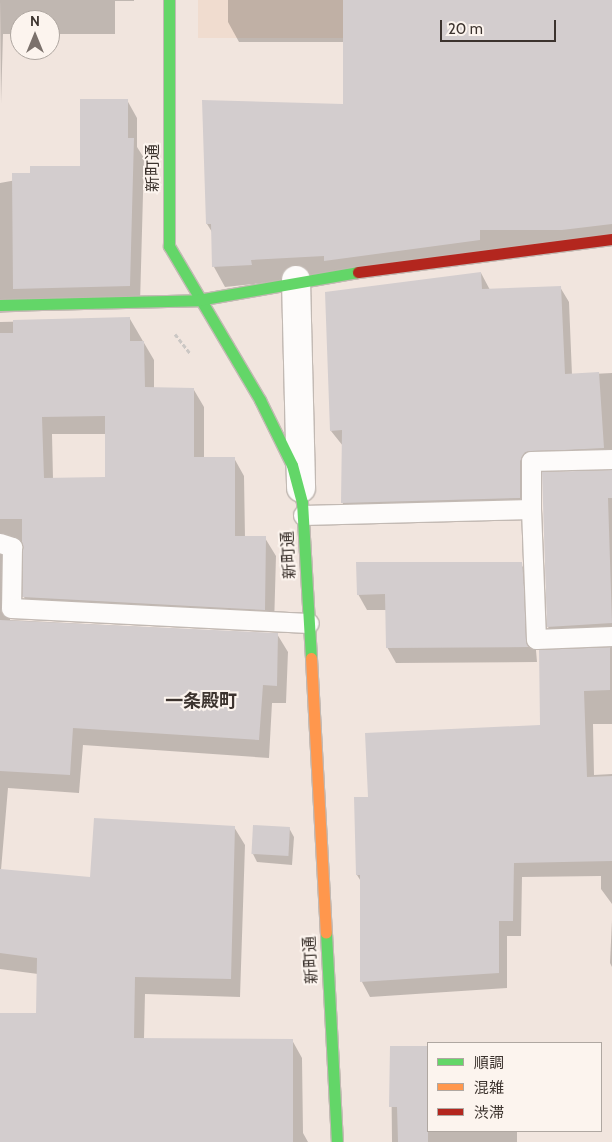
<!DOCTYPE html>
<meta charset="utf-8">
<style>
body{margin:0}
#map{position:relative;width:612px;height:1142px;overflow:hidden;background:#f1e5de;font-family:Cabin,"Noto Sans JP",sans-serif}
div>[style]{position:absolute}
[style*='--x']{left:calc(var(--x)*1px);top:calc(var(--y)*1px);width:calc(var(--w)*1px);rotate:calc(var(--a)*1deg)}
.built>*{inset:0;background:#f0dccf;transform-origin:0 0}
.shadow>*{inset:0;background:#0003}
.building>*{inset:0;background:#d3cdce;transform-origin:0 0}
.path>*{height:3px;margin-top:-1.5px;transform-origin:0;background:repeating-linear-gradient(90deg,#cbc7c4 0 4px,transparent 0 6.5px)}
.roads{filter:drop-shadow(1px 0 #c2b9b3) drop-shadow(-1px 0 #c2b9b3) drop-shadow(0 1px #c2b9b3) drop-shadow(0 -1px #c2b9b3)}
.lane>*{height:19px;margin:-9.5px;padding:0 9.5px;transform-origin:9.5px;border-radius:9.5px;background:#fdfbfa}
.street>*{height:28px;margin:-14px;padding:0 14px;transform-origin:14px;border-radius:14px;background:#fdfbfa}
.fast>*{height:11px;margin:-5.5px;padding:0 5.5px;transform-origin:5.5px;border-radius:5.5px;background:#63d668}
.slow>*{height:11px;margin:-5.5px;padding:0 5.5px;transform-origin:5.5px;border-radius:5.5px;background:#ff974d}
.jam>*{height:11px;margin:-5.5px;padding:0 5.5px;transform-origin:5.5px;border-radius:5.5px;background:#b3261e}
span{translate:-50% -50%;white-space:nowrap;text-align:center;line-height:1.15;-webkit-text-stroke:4px #fcf4ee;paint-order:stroke}
.street-label{font-size:16px;color:#3c332e}
.neighbourhood-label{font-size:18px;color:#3c332e;font-weight:700}
.legend{position:absolute;left:427px;top:1042px;width:175px;height:90px;box-sizing:border-box;background:#fcf4ee;border:1px solid #afa7a1;margin:0;padding:6px 9px;list-style:none;font-size:15px;color:#3c332e}
.legend li{display:flex;align-items:center;gap:10px;height:25px}
.legend b{width:25px;border:1px solid #afa7a1}
.north{position:absolute;left:10px;top:10px;width:50px;height:50px;box-sizing:border-box;background:#fcf4ee;border:1px solid #afa7a1;border-radius:50%;rotate:0deg;font-size:14px;font-weight:700;line-height:20px;text-align:center;color:#3c332e}
.north::after{content:'';display:block;margin:auto;width:18px;height:22px;background:#7b716c;clip-path:polygon(50% 0,100% 100%,50% 72%,0 100%)}
.scale{position:absolute;left:440px;top:20px;width:116px;height:22px;box-sizing:border-box;border:2px solid #3c332e;border-top:0;padding-left:6px;font-size:15px;line-height:18px;white-space:nowrap;color:#3c332e;-webkit-text-stroke:4px #fcf4ee;paint-order:stroke}
</style>
<div id="map">
<div class="built">
<div style="left:198px;top:0;width:366px;height:38px"></div>
</div>
<div class="shadow">
<div style="clip-path:polygon(0 0,134px 0,134px 1px,115px 1px,115px 34px,50px 34px,50px 20px,20px 20px,20px 34px,3px 34px,1px 104px)"></div>
<div style="clip-path:polygon(228px 0,612px 0,612px 245px,225px 287px,214px 267px,212px 232px,207px 224px,345px 105px,345px 42px,239px 42px,228px 22px)"></div>
<div style="clip-path:polygon(127px 100px,137px 118px,137px 147px,144px 158px,140px 304px,0 313px,0 183px,82px 168px)"></div>
<div style="clip-path:polygon(481px 273px,490px 290px,560px 287px,569px 302px,572px 375px,612px 373px,612px 463px,534px 466px,528px 513px,351px 517px,342px 502px,343px 446px,331px 431px)"></div>
<div style="clip-path:polygon(evenodd,130px 319px,154px 360px,154px 389px,194px 390px,204px 407px,204px 458px,234px 458px,244px 476px,245px 537px,265px 538px,276px 556px,274px 627px,34px 615px,24px 597px,23px 555px,9px 549px,2px 559px,10px 574px,10px 620px,277px 634px,288px 652px,286px 703px,272px 703px,269px 758px,83px 745px,79px 793px,8px 788px,1px 870px,91px 878px,234px 827px,245px 845px,240px 997px,145px 994px,144px 1039px,292px 1040px,302px 1058px,303px 1133px,308px 1142px,0 1142px,0 1014px,37px 1015px,38px 974px,0 969px,0 322px,130px 319px,52px 434px,106px 434px,107px 478px,53px 479px,52px 434px)"></div>
<div style="clip-path:polygon(612px 471px,612px 641px,557px 642px,548px 627px,544px 473px)"></div>
<div style="clip-path:polygon(521px 564px,530px 579px,537px 662px,396px 663px,387px 647px,387px 610px,367px 610px,358px 594px)"></div>
<div style="clip-path:polygon(612px 647px,612px 724px,593px 724px,594px 775px,612px 774px,612px 904px,601px 889px,601px 876px,522px 877px,521px 936px,507px 936px,507px 988px,370px 997px,362px 982px,362px 883px,357px 875px,369px 798px,541px 726px,540px 651px)"></div>
<div style="clip-path:polygon(289px 828px,294px 837px,292px 865px,257px 862px,253px 854px)"></div>
<div style="clip-path:polygon(612px 920px,612px 967px,610px 963px)"></div>
<div style="clip-path:polygon(428px 1046px,428px 1131px,517px 1131px,517px 1142px,392px 1142px,391px 1047px)"></div>
</div>
<div class="building">
<div style="clip-path:polygon(343px 0,612px 0,612px 224px,562px 230px,480px 230px,480px 240px,324px 261px,324px 256px,251px 260px,252px 265px,212px 267px,211px 224px,206px 224px,202px 100px,343px 104px)"></div>
<div style="clip-path:polygon(80px 99px,128px 99px,128px 138px,134px 138px,130px 286px,13px 289px,12px 173px,30px 173px,30px 166px,80px 166px)"></div>
<div style="clip-path:polygon(481px 272px,482px 289px,561px 286px,565px 374px,599px 372px,604px 448px,525px 452px,520px 461px,520px 498px,341px 503px,342px 430px,330px 431px,325px 292px)"></div>
<div style="clip-path:polygon(evenodd,130px 317px,130px 341px,144px 341px,145px 387px,194px 388px,194px 457px,235px 457px,235px 536px,266px 536px,265px 610px,22px 597px,22px 519px,0 519px,0 333px,13px 333px,13px 320px,130px 317px,105px 416px,105px 477px,44px 478px,42px 417px,105px 416px)"></div>
<div style="clip-path:polygon(612px 470px,612px 498px,608px 498px,612px 623px,547px 627px,542px 472px)"></div>
<div style="clip-path:polygon(356px 562px,522px 562px,529px 647px,386px 648px,385px 594px,357px 595px)"></div>
<div style="clip-path:polygon(0 620px,278px 633px,277px 686px,263px 685px,259px 740px,73px 728px,70px 775px,0 771px)"></div>
<div style="clip-path:polygon(610px 647px,610px 690px,584px 691px,587px 777px,612px 776px,612px 861px,514px 863px,513px 921px,499px 921px,499px 973px,360px 982px,360px 875px,356px 875px,354px 797px,368px 797px,365px 733px,540px 725px,539px 650px)"></div>
<div style="clip-path:polygon(94px 818px,235px 826px,231px 979px,135px 977px,134px 1038px,293px 1039px,293px 1142px,0 1142px,0 1013px,36px 1013px,37px 958px,0 953px,0 869px,90px 877px)"></div>
<div style="left:253px;top:825px;width:37px;height:29px;rotate:3deg"></div>
<div style="clip-path:polygon(390px 1046px,428px 1046px,428px 1142px,398px 1142px,397px 1107px,389px 1107px)"></div>
</div>
<div class="path">
<div style="--x:175;--y:334;--w:24;--a:52"></div>
</div>
<div class="roads">
<div class="lane">
<div style="--x:531;--y:509;--w:130;--a:87.8"></div>
<div style="--x:536;--y:639;--w:76;--a:-2.3"></div>
<div style="--x:303;--y:515;--w:228;--a:-1.5"></div>
<div style="--x:531;--y:509;--w:48;--a:-90"></div>
<div style="--x:531;--y:461;--w:81;--a:-1.4"></div>
<div style="--x:0;--y:543;--w:13;--a:18"></div>
<div style="--x:12;--y:547;--w:61;--a:90.9"></div>
<div style="--x:11;--y:608;--w:298;--a:2.9"></div>
</div>
<div class="street">
<div style="--x:296;--y:280;--w:208;--a:88.6"></div>
</div>
<div class="fast">
<div style="--x:169;--y:0;--w:246;--a:90"></div>
<div style="--x:169;--y:246;--w:179;--a:59.4"></div>
<div style="--x:260;--y:400;--w:72;--a:63.8"></div>
<div style="--x:292;--y:465;--w:38;--a:75"></div>
<div style="--x:302;--y:502;--w:156;--a:86.7"></div>
<div style="--x:0;--y:305;--w:198;--a:-1.4"></div>
<div style="--x:198;--y:300;--w:162;--a:-9.9"></div>
<div style="--x:326;--y:933;--w:209;--a:87"></div>
</div>
<div class="slow">
<div style="--x:311;--y:658;--w:275;--a:86.9"></div>
</div>
<div class="jam">
<div style="--x:358;--y:272;--w:256;--a:-7.4"></div>
</div>
</div>
<div class="street-label">
<span style="left:153px;top:168px;rotate:-90deg">新町通</span>
<span style="left:289px;top:555px;rotate:-93deg">新町通</span>
<span style="left:311px;top:960px;rotate:-93deg">新町通</span>
</div>
<div class="neighbourhood-label">
<span style="left:201px;top:701px">一条殿町</span>
</div>
<ul class="legend">
<li><b style="height:6px;background:#63d668"></b>順調</li>
<li><b style="height:6px;background:#ff974d"></b>混雑</li>
<li><b style="height:6px;background:#b3261e"></b>渋滞</li>
</ul>
<div class="north">N</div>
<div class="scale">20 m</div>
</div>
